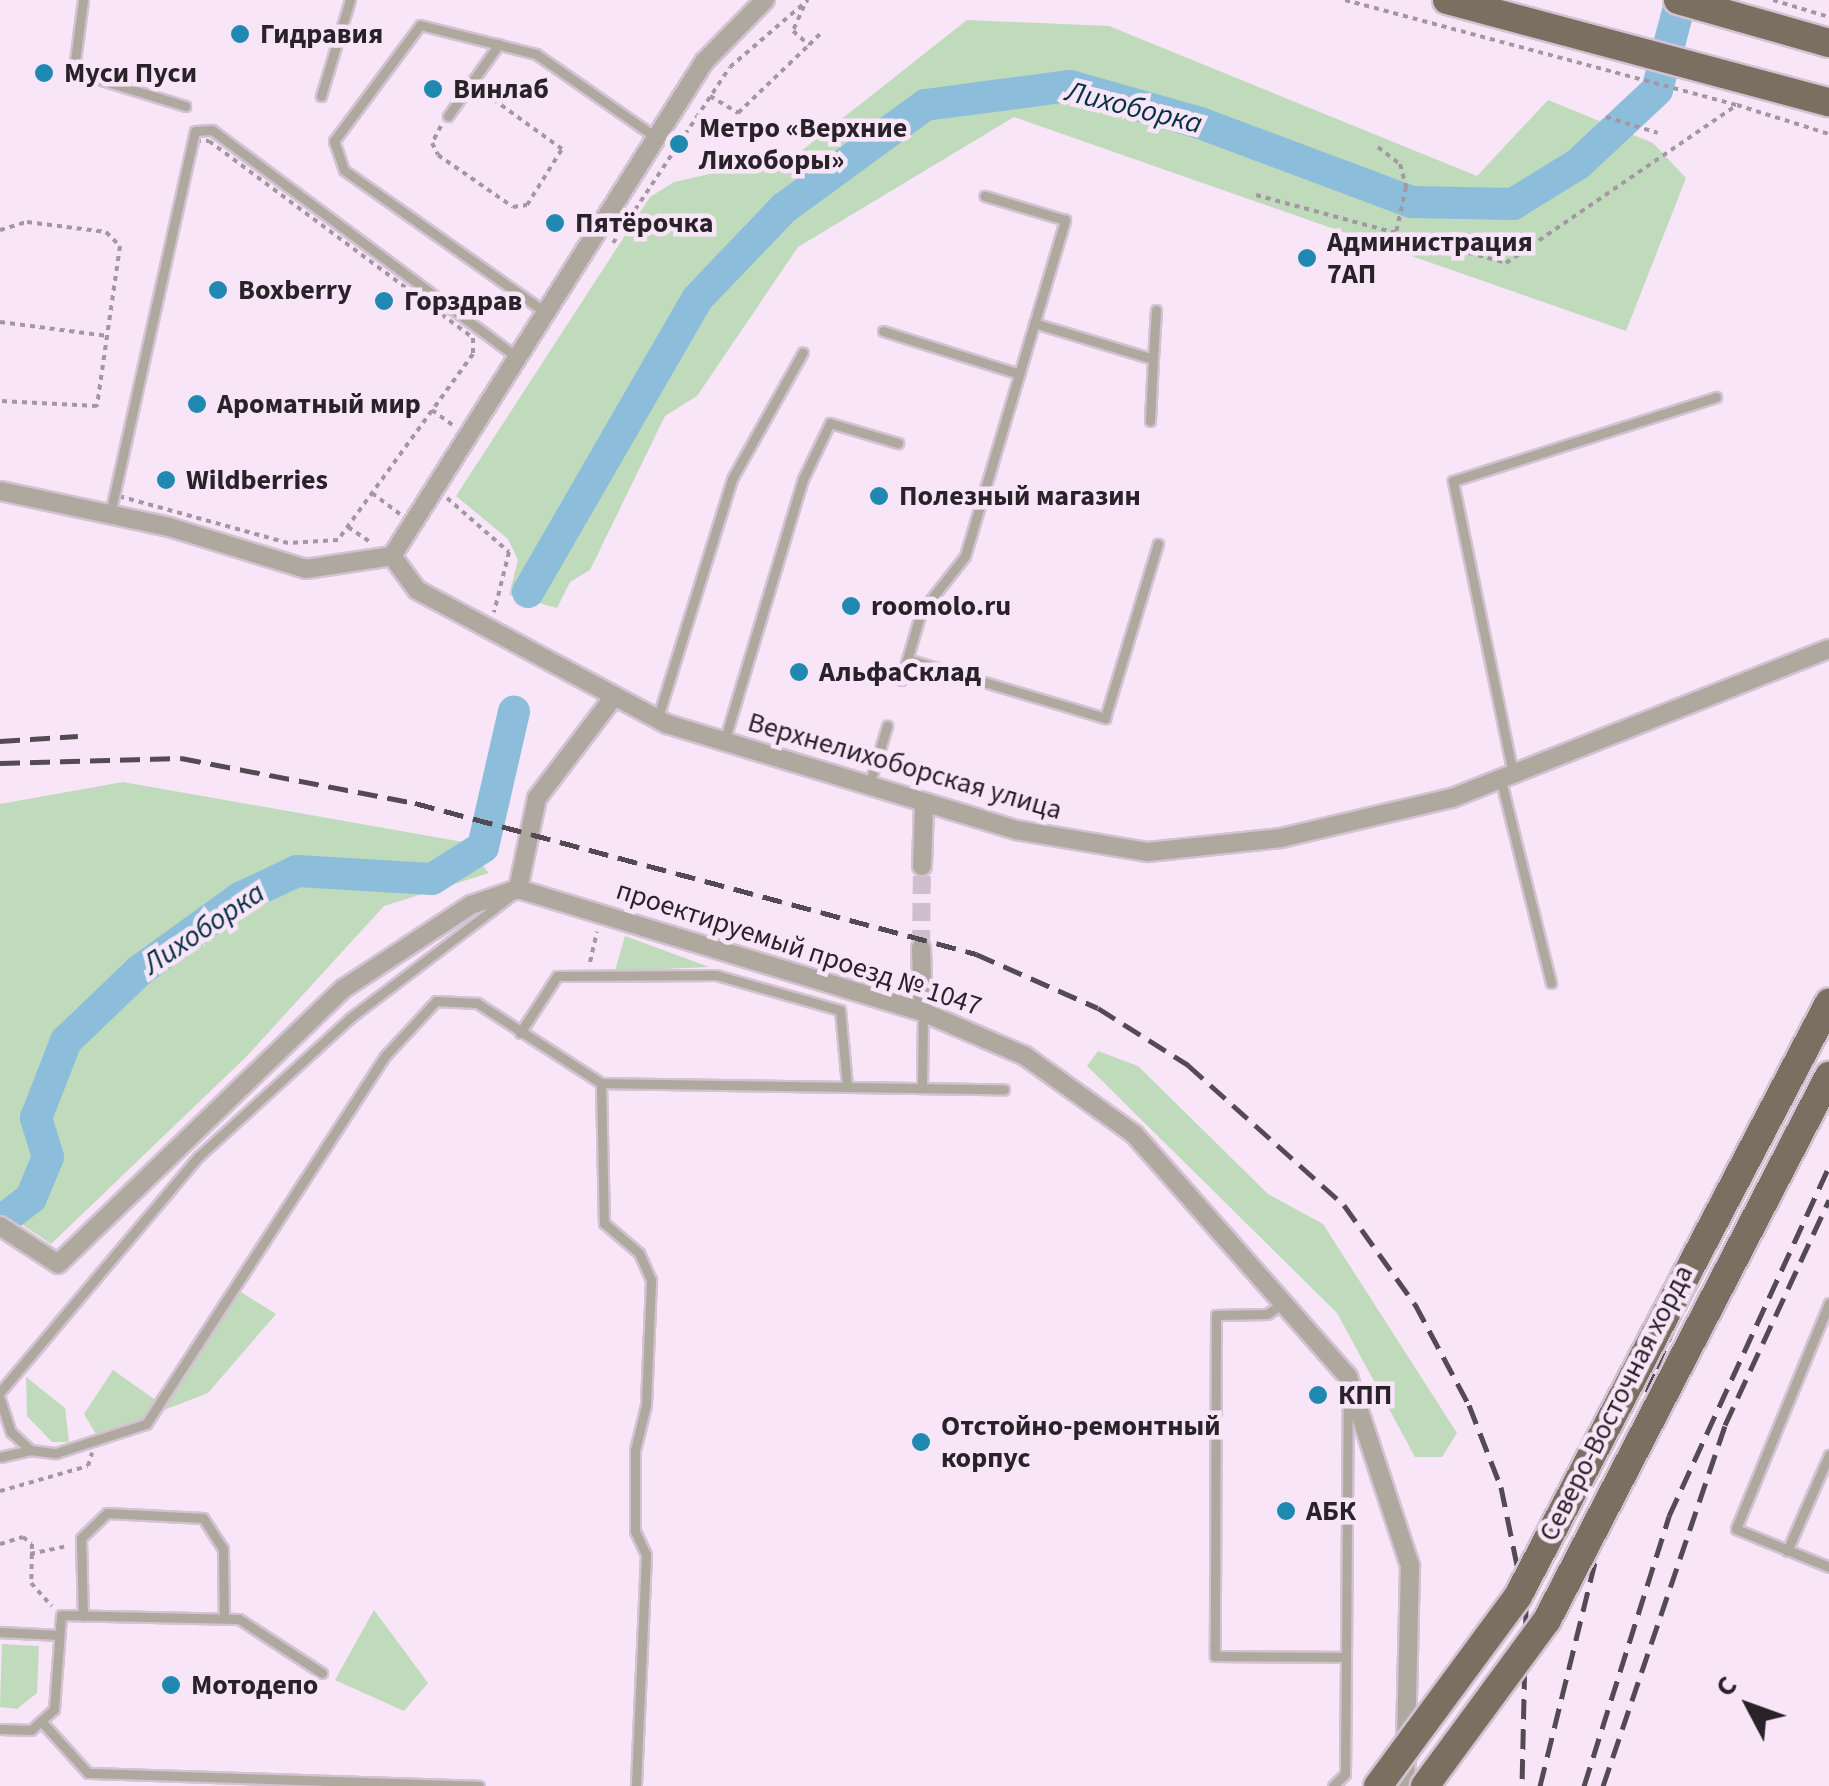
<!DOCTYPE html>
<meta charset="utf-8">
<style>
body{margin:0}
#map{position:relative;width:1829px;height:1786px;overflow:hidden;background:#f8e5f7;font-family:"Source Sans 3",sans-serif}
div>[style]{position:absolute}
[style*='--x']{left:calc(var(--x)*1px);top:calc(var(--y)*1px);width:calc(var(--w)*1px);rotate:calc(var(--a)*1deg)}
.green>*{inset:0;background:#c0dabc}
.river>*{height:32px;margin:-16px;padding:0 16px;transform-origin:16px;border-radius:16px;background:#8cbdda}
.minor-tunnel>*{height:18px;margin-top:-9px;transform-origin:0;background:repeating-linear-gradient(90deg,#cfbece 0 18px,transparent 0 27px)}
.path>*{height:4px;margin-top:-2px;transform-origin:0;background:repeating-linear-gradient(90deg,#a496a3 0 5px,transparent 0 10px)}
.roads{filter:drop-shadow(2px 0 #d3c2d2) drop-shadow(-2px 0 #d3c2d2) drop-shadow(0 2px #d3c2d2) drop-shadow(0 -2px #d3c2d2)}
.service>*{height:9px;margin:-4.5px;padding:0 4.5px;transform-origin:4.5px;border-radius:4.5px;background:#aea89f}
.minor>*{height:18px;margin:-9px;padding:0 9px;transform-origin:9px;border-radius:9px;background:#aea89f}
.primary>*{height:28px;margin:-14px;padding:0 14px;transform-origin:14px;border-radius:14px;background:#7a6f60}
.rail>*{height:5px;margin-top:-2.5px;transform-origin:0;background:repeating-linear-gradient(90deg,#534a53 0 20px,transparent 0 30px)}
.bridges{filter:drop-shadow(2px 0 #d3c2d2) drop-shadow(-2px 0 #d3c2d2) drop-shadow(0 2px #d3c2d2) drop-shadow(0 -2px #d3c2d2)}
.primary-bridge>*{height:28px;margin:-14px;padding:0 14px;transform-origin:14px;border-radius:14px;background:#7a6f60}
.dots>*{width:28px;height:28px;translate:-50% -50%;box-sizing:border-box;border:5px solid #f8e5f7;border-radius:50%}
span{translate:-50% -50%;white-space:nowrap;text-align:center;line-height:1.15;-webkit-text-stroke:9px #f8e5f7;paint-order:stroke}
.poi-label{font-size:28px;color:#292229;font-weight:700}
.left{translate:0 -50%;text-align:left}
.street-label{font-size:28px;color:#292229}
.water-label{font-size:30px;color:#043044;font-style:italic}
.north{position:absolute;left:1699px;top:1656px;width:100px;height:100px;-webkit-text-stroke:8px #f8e5f7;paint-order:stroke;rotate:311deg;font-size:28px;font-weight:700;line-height:40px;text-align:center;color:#292229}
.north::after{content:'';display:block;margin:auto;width:35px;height:45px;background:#292229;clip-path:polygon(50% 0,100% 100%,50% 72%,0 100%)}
</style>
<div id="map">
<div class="green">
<div style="clip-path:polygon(967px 20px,1109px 26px,1477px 176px,1548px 100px,1653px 143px,1686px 178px,1626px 331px,1014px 117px,798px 247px,697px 396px,665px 416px,590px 570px,570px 582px,557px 608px,509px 595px,518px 560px,508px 539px,456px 496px,650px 197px,674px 182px,796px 155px)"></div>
<div style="clip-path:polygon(123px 782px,463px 842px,489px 873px,384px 906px,246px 1057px,51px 1244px,0 1210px,0 804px)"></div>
<div style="clip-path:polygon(625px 936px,709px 967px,615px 971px)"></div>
<div style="clip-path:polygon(1098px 1051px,1138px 1066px,1268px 1194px,1323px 1224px,1457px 1433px,1442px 1457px,1415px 1457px,1337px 1313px,1087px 1066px)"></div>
<div style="clip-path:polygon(239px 1291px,276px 1314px,208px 1393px,164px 1410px)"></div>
<div style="clip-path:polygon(113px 1370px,157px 1401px,143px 1422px,97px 1436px,84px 1414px)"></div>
<div style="clip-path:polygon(26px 1377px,65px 1408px,69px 1442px,52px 1442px,27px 1416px)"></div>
<div style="clip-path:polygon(374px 1610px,428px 1683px,404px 1711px,335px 1680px)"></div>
<div style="clip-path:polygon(2px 1644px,39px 1646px,37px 1693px,17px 1709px,0 1707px)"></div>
</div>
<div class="river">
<div style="--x:528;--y:592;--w:338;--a:-60"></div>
<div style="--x:697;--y:299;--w:126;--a:-46.3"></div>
<div style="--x:784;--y:208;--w:175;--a:-36.1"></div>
<div style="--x:925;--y:105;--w:146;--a:-7.5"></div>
<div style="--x:1070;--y:86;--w:135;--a:15.9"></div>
<div style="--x:1200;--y:123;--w:225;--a:20.5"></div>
<div style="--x:1411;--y:202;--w:102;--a:1.1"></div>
<div style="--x:1513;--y:204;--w:76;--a:-31.6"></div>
<div style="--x:1578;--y:164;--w:108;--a:-43.1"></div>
<div style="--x:1657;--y:90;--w:93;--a:-75.1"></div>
<div style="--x:0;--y:1222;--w:39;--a:-38"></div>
<div style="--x:31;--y:1198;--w:44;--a:-67.5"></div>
<div style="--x:48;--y:1157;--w:41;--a:-107.1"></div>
<div style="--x:36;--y:1118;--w:83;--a:-68.7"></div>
<div style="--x:66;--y:1041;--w:101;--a:-43.8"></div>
<div style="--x:139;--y:971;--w:125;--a:-35.9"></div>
<div style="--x:240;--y:898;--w:63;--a:-25.3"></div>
<div style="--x:297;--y:871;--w:135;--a:3.4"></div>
<div style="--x:432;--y:879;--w:60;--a:-32.1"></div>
<div style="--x:483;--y:847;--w:139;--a:-77.1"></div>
</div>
<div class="minor-tunnel">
<div style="--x:921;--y:948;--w:82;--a:-89.3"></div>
</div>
<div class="path">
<div style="--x:1345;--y:0;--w:406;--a:15"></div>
<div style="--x:1773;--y:0;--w:59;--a:16.9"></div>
<div style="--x:804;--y:6;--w:27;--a:114"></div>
<div style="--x:793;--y:31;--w:21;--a:41"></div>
<div style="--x:809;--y:45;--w:16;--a:-45"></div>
<div style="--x:710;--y:96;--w:33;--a:31"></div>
<div style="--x:738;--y:113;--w:98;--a:-43.8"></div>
<div style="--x:1606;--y:117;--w:54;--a:17.1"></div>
<div style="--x:441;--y:126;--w:19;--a:118"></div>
<div style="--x:432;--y:143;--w:13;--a:63"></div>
<div style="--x:438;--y:155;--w:91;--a:34.7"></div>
<div style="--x:513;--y:207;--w:14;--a:-8"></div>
<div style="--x:527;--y:205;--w:66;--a:-58"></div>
<div style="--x:562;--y:149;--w:102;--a:-144.1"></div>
<div style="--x:196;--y:141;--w:13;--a:0"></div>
<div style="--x:209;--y:141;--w:329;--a:36.7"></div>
<div style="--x:473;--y:338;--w:16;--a:90"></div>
<div style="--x:473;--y:354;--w:230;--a:126"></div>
<div style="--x:338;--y:540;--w:50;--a:176.6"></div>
<div style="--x:288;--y:543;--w:175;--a:-164.5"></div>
<div style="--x:119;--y:496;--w:363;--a:-77.8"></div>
<div style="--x:1378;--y:147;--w:28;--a:38"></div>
<div style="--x:1400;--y:164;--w:24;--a:75"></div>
<div style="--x:1406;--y:187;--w:47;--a:102.3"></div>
<div style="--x:1256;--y:195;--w:259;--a:15.2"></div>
<div style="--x:1506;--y:263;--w:280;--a:-34.4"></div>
<div style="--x:1737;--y:105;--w:96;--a:17.5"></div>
<div style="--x:0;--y:230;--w:28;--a:-17"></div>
<div style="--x:27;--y:222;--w:80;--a:7.2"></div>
<div style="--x:106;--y:232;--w:20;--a:45"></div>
<div style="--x:120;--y:246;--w:162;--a:98.2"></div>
<div style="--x:97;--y:406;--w:97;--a:-177"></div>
<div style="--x:613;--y:243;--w:211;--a:-56.4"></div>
<div style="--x:730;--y:67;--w:103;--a:-40.7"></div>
<div style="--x:0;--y:322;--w:109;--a:7.4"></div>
<div style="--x:432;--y:410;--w:26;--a:36"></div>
<div style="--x:372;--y:493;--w:35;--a:37"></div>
<div style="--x:447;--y:498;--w:82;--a:41.1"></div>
<div style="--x:509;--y:552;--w:62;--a:104"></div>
<div style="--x:348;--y:527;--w:25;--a:34"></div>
<div style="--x:590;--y:962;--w:31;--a:-77"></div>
<div style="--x:0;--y:1491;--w:91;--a:-15.9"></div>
<div style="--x:88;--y:1466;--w:14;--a:-73"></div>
<div style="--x:0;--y:1544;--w:24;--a:-17"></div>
<div style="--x:23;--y:1537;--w:11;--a:38"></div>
<div style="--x:32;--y:1544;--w:39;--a:91"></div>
<div style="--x:31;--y:1583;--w:31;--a:48"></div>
<div style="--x:30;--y:1554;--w:39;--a:-12"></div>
</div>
<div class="roads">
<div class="service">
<div style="--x:83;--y:0;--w:62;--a:97.5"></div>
<div style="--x:75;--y:61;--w:17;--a:54"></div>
<div style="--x:85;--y:75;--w:105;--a:17.2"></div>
<div style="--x:321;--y:96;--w:100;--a:-73.2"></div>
<div style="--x:448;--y:116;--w:88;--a:-54.7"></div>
<div style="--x:545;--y:312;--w:246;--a:-144.8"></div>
<div style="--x:344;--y:170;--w:31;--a:-109"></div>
<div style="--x:334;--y:141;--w:144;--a:-53.4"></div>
<div style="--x:420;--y:25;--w:120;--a:14"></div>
<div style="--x:536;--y:54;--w:147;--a:34.8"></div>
<div style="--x:1034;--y:323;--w:124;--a:16.8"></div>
<div style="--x:1153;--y:359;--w:62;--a:92.8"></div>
<div style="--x:883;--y:331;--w:143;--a:17.5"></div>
<div style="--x:1153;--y:359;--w:49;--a:-86.5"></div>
<div style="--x:110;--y:514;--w:392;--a:-77.5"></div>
<div style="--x:195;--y:131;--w:17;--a:-3"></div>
<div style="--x:212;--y:130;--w:379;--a:36.7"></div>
<div style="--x:907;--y:659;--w:207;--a:16.6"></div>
<div style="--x:1105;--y:718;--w:182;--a:-73.1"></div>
<div style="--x:901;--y:680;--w:71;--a:-73.6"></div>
<div style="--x:921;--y:612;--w:71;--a:-51.8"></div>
<div style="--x:965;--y:556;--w:351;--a:-73.4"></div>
<div style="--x:1065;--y:220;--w:84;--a:-163.3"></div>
<div style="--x:657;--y:720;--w:252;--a:-72.7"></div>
<div style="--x:732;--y:479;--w:145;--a:-60.8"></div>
<div style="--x:724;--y:742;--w:275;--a:-73.3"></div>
<div style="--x:803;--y:479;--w:62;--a:-64.3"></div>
<div style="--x:830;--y:423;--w:71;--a:16.4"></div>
<div style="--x:1513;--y:774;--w:299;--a:-101.6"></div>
<div style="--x:1453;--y:481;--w:276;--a:-17.7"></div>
<div style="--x:1501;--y:781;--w:208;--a:76.1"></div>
<div style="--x:869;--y:785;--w:62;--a:-73"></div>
<div style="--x:520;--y:1033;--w:68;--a:-57"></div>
<div style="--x:557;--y:976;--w:159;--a:-0.4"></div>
<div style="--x:716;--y:975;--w:129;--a:15.8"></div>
<div style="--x:840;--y:1010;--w:76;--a:84.7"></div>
<div style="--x:601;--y:1083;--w:140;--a:88.8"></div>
<div style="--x:604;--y:1223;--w:46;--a:40.6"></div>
<div style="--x:639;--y:1253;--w:30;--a:66"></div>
<div style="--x:651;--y:1280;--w:125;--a:92.3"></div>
<div style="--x:646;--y:1405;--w:46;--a:103.7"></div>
<div style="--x:635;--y:1450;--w:81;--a:90"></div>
<div style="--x:635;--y:1531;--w:26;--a:65"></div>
<div style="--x:646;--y:1555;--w:231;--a:92.5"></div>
<div style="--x:922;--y:1087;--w:75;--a:-89.2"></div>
<div style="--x:1829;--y:1303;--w:244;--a:112.4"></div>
<div style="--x:1736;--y:1529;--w:100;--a:22.2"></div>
<div style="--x:1282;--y:1304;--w:18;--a:146"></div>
<div style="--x:1267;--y:1314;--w:51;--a:178.9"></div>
<div style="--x:1216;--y:1315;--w:341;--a:90.2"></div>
<div style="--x:1215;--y:1656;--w:131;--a:0.4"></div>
<div style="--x:1346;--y:1657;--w:263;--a:-89.6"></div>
<div style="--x:0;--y:1392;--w:309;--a:-49.9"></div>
<div style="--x:199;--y:1156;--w:205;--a:-42.4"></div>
<div style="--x:350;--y:1018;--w:198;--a:-37.2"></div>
<div style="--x:0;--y:1399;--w:35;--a:72"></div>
<div style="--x:11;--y:1432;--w:26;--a:43"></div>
<div style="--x:30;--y:1450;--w:26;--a:7"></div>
<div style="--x:56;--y:1453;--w:95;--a:-17.9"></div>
<div style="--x:146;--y:1424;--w:439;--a:-57"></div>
<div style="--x:385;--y:1056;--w:75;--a:-47.2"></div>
<div style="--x:436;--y:1001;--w:41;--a:2.8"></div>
<div style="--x:477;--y:1003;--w:148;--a:32.8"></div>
<div style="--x:601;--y:1083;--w:403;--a:0.9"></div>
<div style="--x:0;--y:1457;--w:31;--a:-13"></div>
<div style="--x:1787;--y:1551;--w:105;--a:-66.4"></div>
<div style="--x:83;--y:1616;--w:78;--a:-91.5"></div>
<div style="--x:81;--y:1538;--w:36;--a:-44"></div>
<div style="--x:107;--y:1513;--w:96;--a:3"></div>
<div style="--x:203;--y:1518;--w:37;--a:57"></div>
<div style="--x:223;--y:1549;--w:69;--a:89.2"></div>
<div style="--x:0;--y:1632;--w:59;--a:2.9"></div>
<div style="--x:41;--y:1721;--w:70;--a:47.9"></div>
<div style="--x:88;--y:1773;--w:391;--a:1.9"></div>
<div style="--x:0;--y:1729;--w:31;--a:2"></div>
<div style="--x:31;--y:1730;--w:31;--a:-42"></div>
<div style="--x:54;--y:1709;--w:94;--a:-85.7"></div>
<div style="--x:61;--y:1615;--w:178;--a:1.3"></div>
<div style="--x:239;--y:1619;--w:99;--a:33"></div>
<div style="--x:1333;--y:1786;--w:17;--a:-45"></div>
<div style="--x:1345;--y:1774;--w:117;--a:-89.5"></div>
</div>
<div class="minor">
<div style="--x:0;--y:491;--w:173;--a:12"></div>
<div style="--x:169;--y:527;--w:143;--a:17"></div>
<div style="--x:306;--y:569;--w:87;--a:-8.6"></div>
<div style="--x:392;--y:556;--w:42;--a:53.7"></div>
<div style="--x:417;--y:590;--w:284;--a:28.2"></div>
<div style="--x:667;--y:724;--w:365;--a:16.9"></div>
<div style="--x:1016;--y:830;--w:134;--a:9.5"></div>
<div style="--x:1148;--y:852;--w:134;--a:-6"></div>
<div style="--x:1281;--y:838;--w:176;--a:-13.2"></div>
<div style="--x:1452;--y:798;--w:405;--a:-21.6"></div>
<div style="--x:392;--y:556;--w:584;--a:-57.72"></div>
<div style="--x:704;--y:62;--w:87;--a:-45.5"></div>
<div style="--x:922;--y:866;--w:61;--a:-88.1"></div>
<div style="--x:518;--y:889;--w:93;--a:-78.2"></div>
<div style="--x:537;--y:798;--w:126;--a:-52.8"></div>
<div style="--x:921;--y:948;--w:64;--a:88.2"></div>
<div style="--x:0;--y:1226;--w:69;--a:33.2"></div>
<div style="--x:58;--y:1264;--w:396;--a:-44"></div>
<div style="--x:343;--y:989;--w:153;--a:-33.3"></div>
<div style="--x:471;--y:905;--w:50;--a:-18.8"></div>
<div style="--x:518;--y:889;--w:423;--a:16.9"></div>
<div style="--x:923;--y:1012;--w:111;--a:23.3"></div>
<div style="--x:1025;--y:1056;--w:134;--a:35.6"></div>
<div style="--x:1134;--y:1134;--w:324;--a:48.6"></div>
<div style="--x:1348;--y:1377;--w:199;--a:71.8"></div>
<div style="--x:1410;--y:1566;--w:220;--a:91.3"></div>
</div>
<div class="primary">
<div style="--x:1447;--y:0;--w:395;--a:15"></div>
<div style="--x:1678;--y:0;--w:157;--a:15.9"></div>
</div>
</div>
<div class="rail">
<div style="--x:0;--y:741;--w:78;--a:-3.7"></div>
<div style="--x:0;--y:763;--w:181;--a:-1.6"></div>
<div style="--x:181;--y:758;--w:238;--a:10.9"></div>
<div style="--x:415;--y:803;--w:581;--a:15.06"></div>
<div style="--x:976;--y:954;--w:133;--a:23.9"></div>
<div style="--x:1098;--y:1008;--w:107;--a:32.3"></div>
<div style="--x:1188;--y:1065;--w:210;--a:41.9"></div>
<div style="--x:1344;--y:1205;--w:122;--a:54.4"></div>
<div style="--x:1415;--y:1304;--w:115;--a:61.9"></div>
<div style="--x:1469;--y:1405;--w:88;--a:68.7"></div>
<div style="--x:1501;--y:1487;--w:125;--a:78.4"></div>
<div style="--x:1526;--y:1609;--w:177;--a:91.3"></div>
<div style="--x:1540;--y:1786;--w:318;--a:-76.2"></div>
<div style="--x:1616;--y:1477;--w:116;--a:-69.8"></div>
<div style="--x:1656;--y:1368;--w:142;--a:-66"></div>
<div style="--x:1714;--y:1238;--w:239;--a:-61.3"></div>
<div style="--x:1584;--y:1786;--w:283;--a:-72.5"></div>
<div style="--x:1669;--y:1516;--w:384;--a:-65.4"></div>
<div style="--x:1603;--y:1786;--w:381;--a:-71.3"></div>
<div style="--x:1725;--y:1425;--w:248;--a:-65.2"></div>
</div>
<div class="bridges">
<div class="primary-bridge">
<div style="--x:1378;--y:1786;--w:236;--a:-53.6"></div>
<div style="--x:1518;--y:1596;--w:670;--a:-62.33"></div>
<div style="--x:1425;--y:1786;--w:206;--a:-53.7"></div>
<div style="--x:1547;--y:1620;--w:613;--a:-62.6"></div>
</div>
</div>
<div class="dots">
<div style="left:240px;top:34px;background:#2089b1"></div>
<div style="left:44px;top:73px;background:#2089b1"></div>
<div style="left:433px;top:89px;background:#2089b1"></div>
<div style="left:679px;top:144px;background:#2089b1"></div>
<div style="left:555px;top:223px;background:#2089b1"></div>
<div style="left:1307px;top:258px;background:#2089b1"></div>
<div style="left:218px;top:290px;background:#2089b1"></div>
<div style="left:384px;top:301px;background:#2089b1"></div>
<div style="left:197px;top:404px;background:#2089b1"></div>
<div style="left:166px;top:480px;background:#2089b1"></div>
<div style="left:879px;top:496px;background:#2089b1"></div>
<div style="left:851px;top:606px;background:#2089b1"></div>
<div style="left:799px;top:672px;background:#2089b1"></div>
<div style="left:1318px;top:1395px;background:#2089b1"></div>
<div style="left:921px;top:1442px;background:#2089b1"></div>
<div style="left:1286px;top:1511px;background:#2089b1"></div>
<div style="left:171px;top:1685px;background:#2089b1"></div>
</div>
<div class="poi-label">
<span class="left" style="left:260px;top:34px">Гидравия</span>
<span class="left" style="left:64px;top:73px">Муси Пуси</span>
<span class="left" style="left:453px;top:89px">Винлаб</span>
<span class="left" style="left:699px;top:144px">Метро «Верхние<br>Лихоборы»</span>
<span class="left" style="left:575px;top:223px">Пятёрочка</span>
<span class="left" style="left:1327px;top:258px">Администрация<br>7АП</span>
<span class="left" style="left:238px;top:290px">Boxberry</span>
<span class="left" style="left:404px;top:301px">Горздрав</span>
<span class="left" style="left:217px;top:404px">Ароматный мир</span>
<span class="left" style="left:186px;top:480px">Wildberries</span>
<span class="left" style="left:899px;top:496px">Полезный магазин</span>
<span class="left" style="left:871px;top:606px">roomolo.ru</span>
<span class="left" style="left:819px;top:672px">АльфаСклад</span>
<span class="left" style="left:1338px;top:1395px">КПП</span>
<span class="left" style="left:941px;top:1442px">Отстойно-ремонтный<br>корпус</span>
<span class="left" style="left:1306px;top:1511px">АБК</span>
<span class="left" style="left:191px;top:1685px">Мотодепо</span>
</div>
<div class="street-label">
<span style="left:905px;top:766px;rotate:16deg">Верхнелихоборская улица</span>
<span style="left:799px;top:948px;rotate:18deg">проектируемый проезд № 1047</span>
<span style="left:1616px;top:1403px;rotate:-63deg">Северо-Восточная хорда</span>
</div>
<div class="water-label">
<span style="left:1134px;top:108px;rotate:14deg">Лихоборка</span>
<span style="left:204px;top:929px;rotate:-34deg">Лихоборка</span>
</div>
<div class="north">С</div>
</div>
